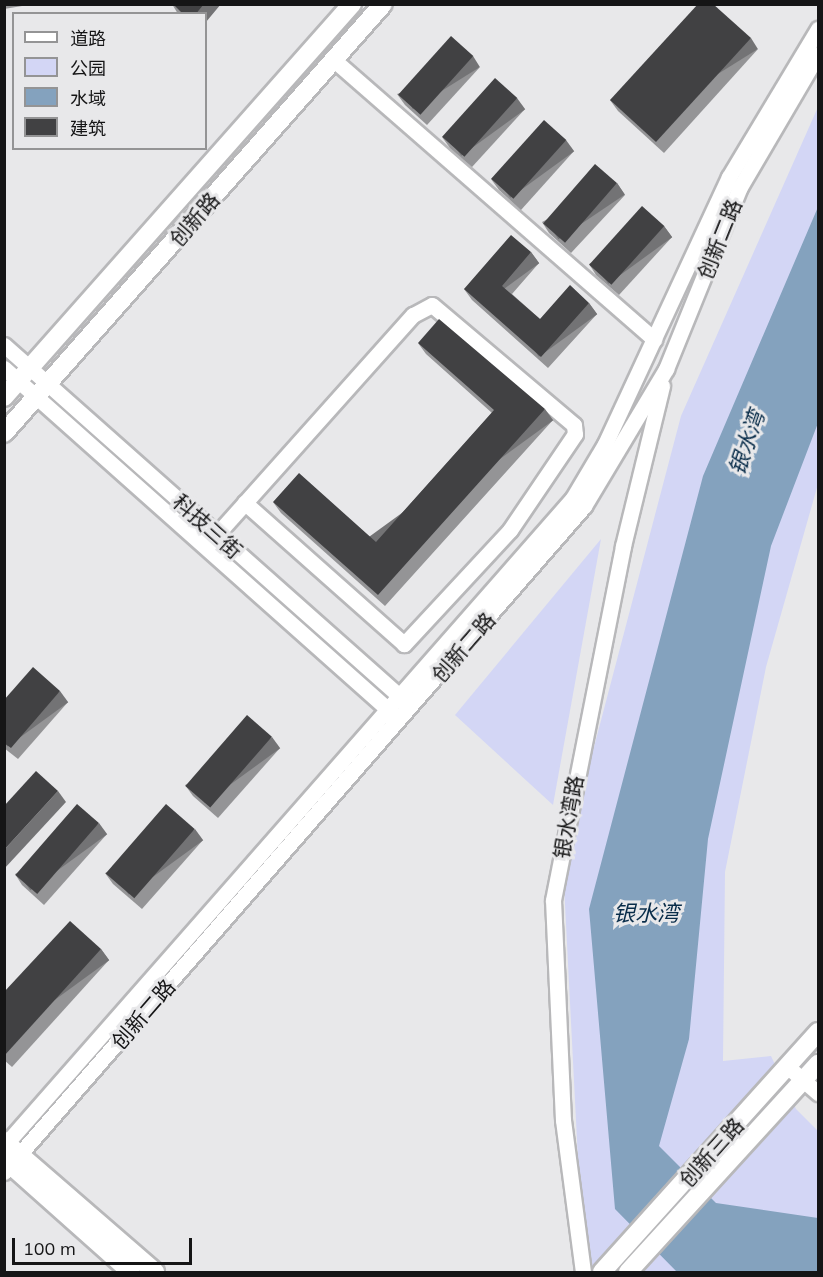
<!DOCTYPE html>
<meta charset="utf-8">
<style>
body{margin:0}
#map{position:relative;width:823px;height:1277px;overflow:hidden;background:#e8e8ea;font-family:Mulish,"Noto Sans SC",sans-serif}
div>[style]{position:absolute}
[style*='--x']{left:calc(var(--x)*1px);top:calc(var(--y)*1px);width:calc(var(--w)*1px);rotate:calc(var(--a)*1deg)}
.green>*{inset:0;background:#d3d6f5}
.water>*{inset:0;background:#84a2be}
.roads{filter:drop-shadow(2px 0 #b8b8ba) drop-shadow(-2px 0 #b8b8ba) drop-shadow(0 2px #b8b8ba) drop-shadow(0 -2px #b8b8ba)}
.minor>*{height:15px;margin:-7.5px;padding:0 7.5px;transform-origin:7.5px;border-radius:7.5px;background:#fff}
.major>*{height:18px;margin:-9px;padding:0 9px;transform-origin:9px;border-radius:9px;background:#fff}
.wall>*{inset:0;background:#949496}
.shaded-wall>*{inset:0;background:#737375;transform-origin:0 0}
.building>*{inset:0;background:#414143;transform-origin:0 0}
span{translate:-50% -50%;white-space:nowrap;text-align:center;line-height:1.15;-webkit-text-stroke:6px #e8e8ea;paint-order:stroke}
.street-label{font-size:21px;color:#151516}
.water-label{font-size:22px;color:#082c49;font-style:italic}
.frame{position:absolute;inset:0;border:6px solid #151516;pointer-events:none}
.legend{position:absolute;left:12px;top:12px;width:195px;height:138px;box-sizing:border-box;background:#e8e8ea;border:2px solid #949495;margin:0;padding:8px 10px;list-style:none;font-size:18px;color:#151516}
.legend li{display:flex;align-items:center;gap:12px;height:30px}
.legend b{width:30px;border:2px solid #949495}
.scale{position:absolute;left:12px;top:1238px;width:180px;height:27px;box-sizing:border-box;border:3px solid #151516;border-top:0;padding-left:8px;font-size:18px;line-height:21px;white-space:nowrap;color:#151516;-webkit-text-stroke:4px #e8e8ea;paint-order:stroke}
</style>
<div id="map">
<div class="green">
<div style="clip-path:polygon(818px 107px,818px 484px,766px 667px,725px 872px,723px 1061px,771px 1056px,796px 1109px,818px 1131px,818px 1272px,593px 1272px,583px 1258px,563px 865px,681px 416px)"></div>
<div style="clip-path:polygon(601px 539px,553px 805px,455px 715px)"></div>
</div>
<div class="water">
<div style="clip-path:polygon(818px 207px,818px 423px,771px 546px,708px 839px,689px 1039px,659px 1146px,716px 1203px,818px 1218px,818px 1272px,677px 1272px,615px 1209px,589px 909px,703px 476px)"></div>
</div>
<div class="roads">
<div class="minor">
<div style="--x:334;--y:60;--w:425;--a:41.1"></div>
<div style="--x:4;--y:345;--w:536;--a:41.6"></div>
<div style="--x:4;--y:368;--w:522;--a:41.66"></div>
<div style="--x:217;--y:534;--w:294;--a:-48.2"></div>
<div style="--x:413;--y:315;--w:21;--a:-28"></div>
<div style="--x:432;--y:305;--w:186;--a:40.2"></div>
<div style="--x:574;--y:425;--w:9;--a:84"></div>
<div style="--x:575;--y:434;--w:116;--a:124.1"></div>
<div style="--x:510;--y:530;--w:156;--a:132.9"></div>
<div style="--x:404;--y:644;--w:213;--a:-138.4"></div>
<div style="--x:788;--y:1067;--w:40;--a:41"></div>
<div style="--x:4;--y:1146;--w:862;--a:-48.71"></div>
<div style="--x:573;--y:498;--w:63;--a:-59.3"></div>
<div style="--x:605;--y:444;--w:294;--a:-65.1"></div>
<div style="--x:729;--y:177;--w:173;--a:-59"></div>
<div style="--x:4;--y:1172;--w:883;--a:-48.95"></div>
<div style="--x:584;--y:506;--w:160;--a:-59.1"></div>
<div style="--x:666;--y:369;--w:196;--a:-67.9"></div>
<div style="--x:740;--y:187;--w:154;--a:-59.6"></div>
<div style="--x:583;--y:1272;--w:153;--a:-97.5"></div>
<div style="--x:563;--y:1120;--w:220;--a:-92.6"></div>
<div style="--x:553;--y:900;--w:361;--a:-78.8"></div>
<div style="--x:623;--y:546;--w:165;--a:-76.3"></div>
</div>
<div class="major">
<div style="--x:4;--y:397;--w:525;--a:-48.48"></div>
<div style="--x:4;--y:433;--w:572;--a:-48.54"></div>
<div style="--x:4;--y:1141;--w:200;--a:40.9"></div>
<div style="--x:4;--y:1159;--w:170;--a:41.7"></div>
<div style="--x:602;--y:1272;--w:323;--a:-48"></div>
<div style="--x:628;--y:1272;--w:282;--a:-47.6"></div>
</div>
</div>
<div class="wall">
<div style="clip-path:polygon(4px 4px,34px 4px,4px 9px)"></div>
<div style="clip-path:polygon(172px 4px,221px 4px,206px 14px,178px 14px)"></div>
<div style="clip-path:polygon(758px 49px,664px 153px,618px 111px,610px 100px)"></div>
<div style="clip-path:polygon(480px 67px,427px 125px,405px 105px,397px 94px)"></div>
<div style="clip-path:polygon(525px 109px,472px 167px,450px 148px,442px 137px)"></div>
<div style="clip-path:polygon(574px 151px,521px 210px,499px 190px,491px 179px)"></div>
<div style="clip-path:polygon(617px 183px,625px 195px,571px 253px,549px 233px,542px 222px)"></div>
<div style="clip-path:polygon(664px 226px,672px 237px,619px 295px,596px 275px,589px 264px)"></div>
<div style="clip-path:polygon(531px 252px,539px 263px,512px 294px,540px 319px,589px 303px,597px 314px,548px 368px,472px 300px,464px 289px)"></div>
<div style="clip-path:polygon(418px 343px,553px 420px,385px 606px,281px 513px,273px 502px,376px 542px,492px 413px,426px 354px)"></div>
<div style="clip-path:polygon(4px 700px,68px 702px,18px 759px,4px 748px)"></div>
<div style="clip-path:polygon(280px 748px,218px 818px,193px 796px,185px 785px)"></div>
<div style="clip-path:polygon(107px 834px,44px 905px,22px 885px,15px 874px)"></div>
<div style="clip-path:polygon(203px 840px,142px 909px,113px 884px,105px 873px)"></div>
<div style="clip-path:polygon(101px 949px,109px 960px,12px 1067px,4px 1060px,4px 992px)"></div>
</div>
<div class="shaded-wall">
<div style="clip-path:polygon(204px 4px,221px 4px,206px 22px,206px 14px,196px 14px)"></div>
<div style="left:751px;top:38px;width:13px;height:141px;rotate:58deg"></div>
<div style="left:473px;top:56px;width:13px;height:79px;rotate:58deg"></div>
<div style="left:517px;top:98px;width:14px;height:79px;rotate:54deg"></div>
<div style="left:566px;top:140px;width:14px;height:79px;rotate:54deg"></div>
<div style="left:617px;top:183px;width:14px;height:80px;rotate:56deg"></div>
<div style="left:664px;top:226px;width:14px;height:79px;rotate:54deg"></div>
<div style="left:531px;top:252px;width:14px;height:45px;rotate:54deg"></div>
<div style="left:589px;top:303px;width:14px;height:72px;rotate:54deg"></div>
<div style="left:545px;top:409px;width:14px;height:250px;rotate:54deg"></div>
<div style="left:60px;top:691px;width:14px;height:75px;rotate:54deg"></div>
<div style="left:272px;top:737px;width:14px;height:93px;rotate:54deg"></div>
<div style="clip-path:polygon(58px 791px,66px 802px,4px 869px,4px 850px)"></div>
<div style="left:99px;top:823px;width:14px;height:95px;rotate:54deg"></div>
<div style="left:195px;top:829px;width:14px;height:92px;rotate:54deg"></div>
<div style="left:101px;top:949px;width:14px;height:144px;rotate:54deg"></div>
</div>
<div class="building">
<div style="clip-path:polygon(173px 4px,204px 4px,196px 14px,183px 14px)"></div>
<div style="clip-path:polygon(698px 4px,713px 4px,751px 38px,656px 142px,610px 100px)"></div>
<div style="left:451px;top:36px;width:30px;height:79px;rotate:42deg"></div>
<div style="left:495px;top:78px;width:30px;height:79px;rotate:42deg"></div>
<div style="left:544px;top:120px;width:30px;height:79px;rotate:42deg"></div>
<div style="left:595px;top:164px;width:29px;height:79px;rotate:41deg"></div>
<div style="left:642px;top:206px;width:30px;height:79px;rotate:42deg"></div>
<div style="clip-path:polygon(511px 235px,531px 252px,502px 286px,540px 319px,570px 285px,589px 303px,541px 357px,464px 289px)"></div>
<div style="clip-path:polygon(439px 319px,545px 409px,378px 595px,273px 502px,299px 473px,376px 542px,494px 410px,418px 343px)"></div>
<div style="clip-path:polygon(33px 667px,60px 691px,11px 748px,4px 743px,4px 700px)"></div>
<div style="left:247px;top:715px;width:33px;height:94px;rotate:41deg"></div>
<div style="clip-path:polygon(36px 771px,58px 791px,4px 850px,4px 806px)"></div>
<div style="left:77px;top:804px;width:29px;height:94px;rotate:41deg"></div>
<div style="left:166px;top:804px;width:38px;height:92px;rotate:41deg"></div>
<div style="clip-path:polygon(70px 921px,101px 949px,4px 1056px,4px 992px)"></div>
</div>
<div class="street-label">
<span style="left:194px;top:219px;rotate:-49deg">创新路</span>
<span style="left:719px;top:239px;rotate:-68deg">创新二路</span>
<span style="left:208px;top:526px;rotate:42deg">科技三街</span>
<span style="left:463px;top:647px;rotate:-49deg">创新二路</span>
<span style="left:568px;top:817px;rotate:-80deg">银水湾路</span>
<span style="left:143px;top:1014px;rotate:-49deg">创新二路</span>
<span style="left:711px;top:1152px;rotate:-48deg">创新三路</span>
</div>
<div class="water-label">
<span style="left:747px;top:443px;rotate:-71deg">银水湾</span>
<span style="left:646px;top:914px">银水湾</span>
</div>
<div class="frame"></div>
<ul class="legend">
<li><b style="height:8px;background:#fff"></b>道路</li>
<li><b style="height:16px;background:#d3d6f5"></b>公园</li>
<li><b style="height:16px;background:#84a2be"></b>水域</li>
<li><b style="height:16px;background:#414143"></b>建筑</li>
</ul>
<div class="scale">100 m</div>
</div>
